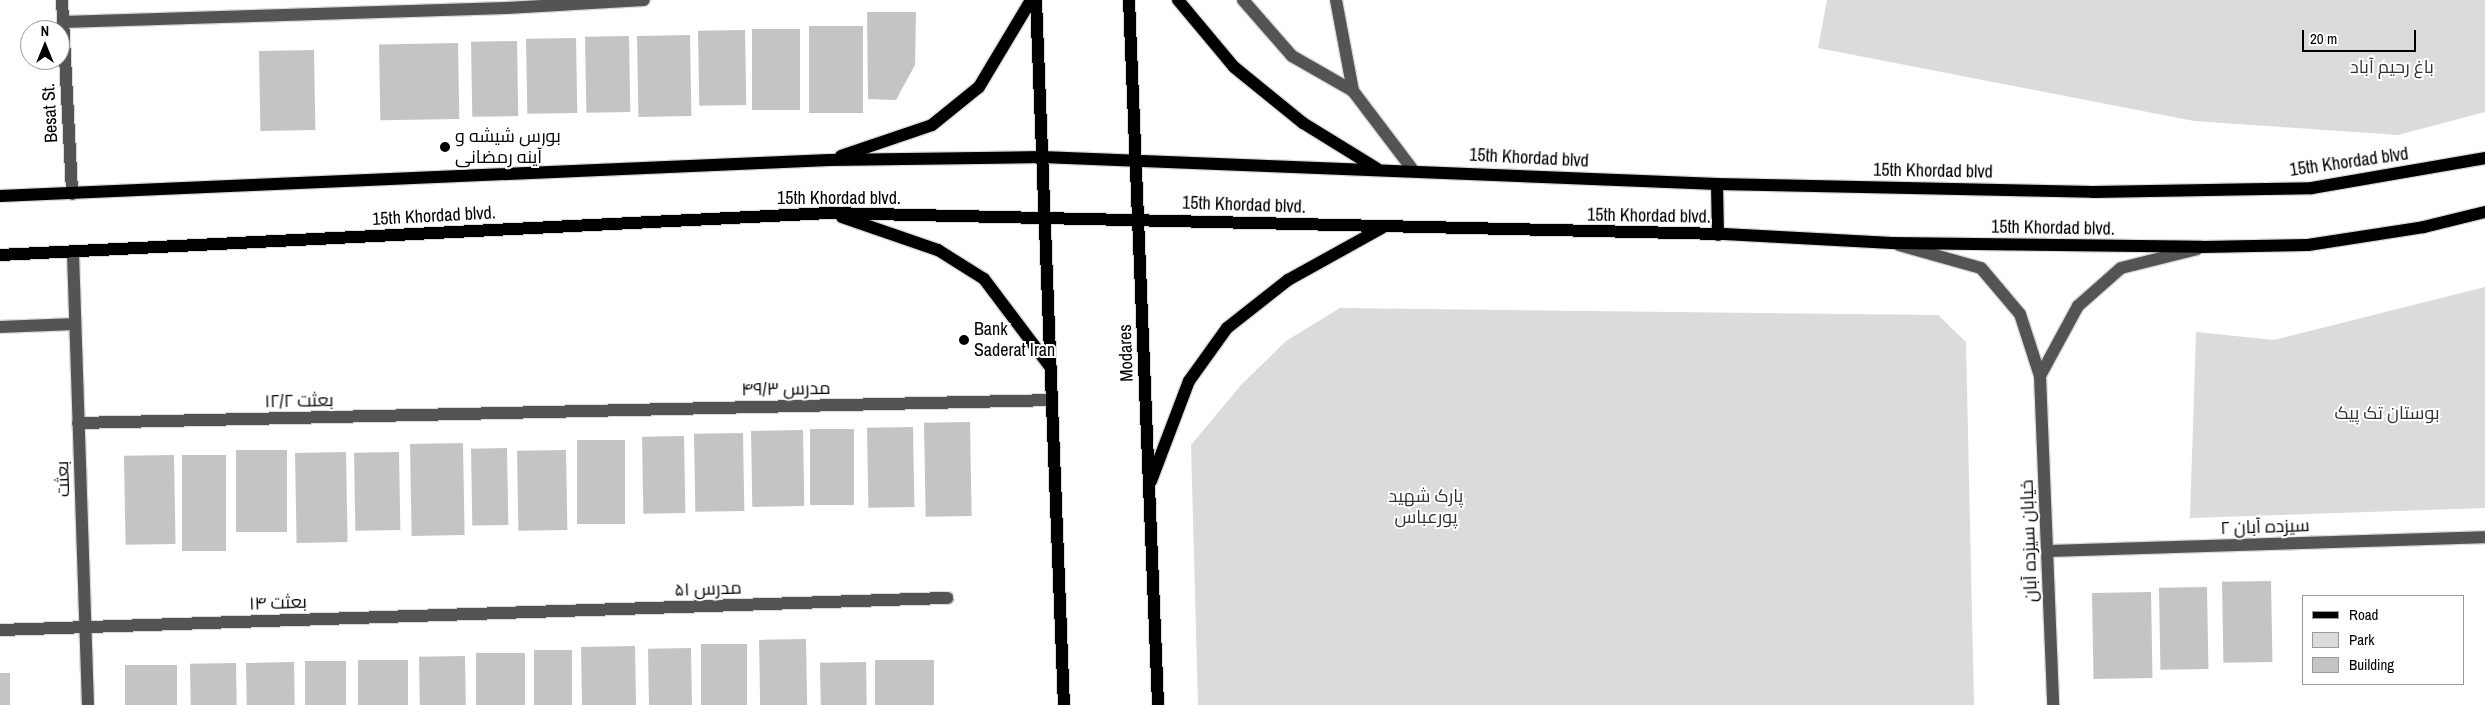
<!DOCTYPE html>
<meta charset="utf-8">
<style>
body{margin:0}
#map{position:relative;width:2485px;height:705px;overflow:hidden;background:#fff;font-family:"Archivo Narrow",Cairo,sans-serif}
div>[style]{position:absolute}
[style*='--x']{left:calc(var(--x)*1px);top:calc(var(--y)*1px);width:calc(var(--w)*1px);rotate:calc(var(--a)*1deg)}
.green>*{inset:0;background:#dbdbdb}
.building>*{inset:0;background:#c4c4c4;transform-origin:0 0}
.roads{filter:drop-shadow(1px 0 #dbdbdb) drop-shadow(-1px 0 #dbdbdb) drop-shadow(0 1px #dbdbdb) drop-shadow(0 -1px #dbdbdb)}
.minor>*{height:12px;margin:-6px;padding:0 6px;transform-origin:6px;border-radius:6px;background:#545454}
.major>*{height:12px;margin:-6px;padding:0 6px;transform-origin:6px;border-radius:6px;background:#000}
.dots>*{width:14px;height:14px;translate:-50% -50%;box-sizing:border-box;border:2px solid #fff;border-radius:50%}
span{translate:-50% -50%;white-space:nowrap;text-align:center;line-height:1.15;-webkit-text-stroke:4px #fff;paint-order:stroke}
.park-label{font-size:18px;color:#323232}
.street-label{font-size:18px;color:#000}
.poi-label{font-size:18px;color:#000}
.left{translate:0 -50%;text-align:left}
.legend{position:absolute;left:2302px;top:595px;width:162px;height:90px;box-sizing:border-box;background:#fff;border:1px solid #999;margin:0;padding:6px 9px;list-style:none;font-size:15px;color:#000}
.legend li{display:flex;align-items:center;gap:10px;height:25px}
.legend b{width:25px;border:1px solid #999}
.north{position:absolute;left:20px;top:20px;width:50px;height:50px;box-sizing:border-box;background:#fff;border:1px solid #999;border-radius:50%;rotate:0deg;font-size:14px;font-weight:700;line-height:20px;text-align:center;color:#000}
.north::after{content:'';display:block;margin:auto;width:18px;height:22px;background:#000;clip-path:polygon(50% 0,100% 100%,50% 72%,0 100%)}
.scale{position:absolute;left:2302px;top:30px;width:114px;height:22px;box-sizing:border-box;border:2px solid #000;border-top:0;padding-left:6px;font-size:15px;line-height:18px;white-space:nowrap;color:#000;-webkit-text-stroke:4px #fff;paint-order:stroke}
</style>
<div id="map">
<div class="green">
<div style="clip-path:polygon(1827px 0,2485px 0,2485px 112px,2398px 135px,2194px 121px,1818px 48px)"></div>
<div style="clip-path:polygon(2485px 287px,2485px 508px,2190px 518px,2196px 332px,2274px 340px)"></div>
<div style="clip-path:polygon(1340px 308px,1938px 315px,1966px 342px,1974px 705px,1198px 705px,1191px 445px,1241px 385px,1286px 341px)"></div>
</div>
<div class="building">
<div style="clip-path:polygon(867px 12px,916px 12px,915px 65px,896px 100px,868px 99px)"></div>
<div style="left:809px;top:26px;width:54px;height:87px"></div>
<div style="left:752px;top:29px;width:48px;height:81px"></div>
<div style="left:745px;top:30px;width:75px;height:47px;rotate:89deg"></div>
<div style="left:690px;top:35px;width:81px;height:53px;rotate:89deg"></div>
<div style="left:629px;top:36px;width:76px;height:44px;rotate:89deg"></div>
<div style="left:576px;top:38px;width:75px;height:50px;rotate:89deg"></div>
<div style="left:517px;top:41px;width:75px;height:46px;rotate:89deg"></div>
<div style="left:458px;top:43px;width:76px;height:79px;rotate:89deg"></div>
<div style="left:314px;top:50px;width:80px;height:55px;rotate:89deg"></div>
<div style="left:970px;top:422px;width:94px;height:46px;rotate:89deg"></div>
<div style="left:913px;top:427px;width:80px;height:46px;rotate:89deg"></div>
<div style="left:810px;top:429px;width:44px;height:76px"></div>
<div style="left:803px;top:430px;width:76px;height:52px;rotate:89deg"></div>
<div style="left:743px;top:433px;width:78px;height:49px;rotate:89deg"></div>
<div style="left:684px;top:436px;width:77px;height:42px;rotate:89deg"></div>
<div style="left:577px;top:440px;width:48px;height:84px"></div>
<div style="left:463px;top:443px;width:92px;height:53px;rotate:89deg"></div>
<div style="left:507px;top:448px;width:77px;height:36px;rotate:89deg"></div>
<div style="left:236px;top:450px;width:51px;height:82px"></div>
<div style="left:566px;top:450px;width:80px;height:49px;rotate:89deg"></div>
<div style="left:346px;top:452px;width:90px;height:51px;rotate:89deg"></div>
<div style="left:399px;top:452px;width:78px;height:45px;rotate:89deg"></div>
<div style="left:174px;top:455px;width:89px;height:50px;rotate:89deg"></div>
<div style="left:182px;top:455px;width:44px;height:96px"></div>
<div style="left:2271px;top:581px;width:81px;height:49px;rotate:89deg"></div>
<div style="left:2207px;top:587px;width:82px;height:48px;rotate:89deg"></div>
<div style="left:2151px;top:592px;width:86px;height:59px;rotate:89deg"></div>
<div style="left:806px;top:639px;width:66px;height:47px;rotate:89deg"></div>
<div style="left:701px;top:644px;width:46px;height:61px"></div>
<div style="left:635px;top:646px;width:59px;height:54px;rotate:89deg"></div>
<div style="left:691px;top:648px;width:57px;height:43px;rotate:89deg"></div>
<div style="left:534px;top:650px;width:38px;height:55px"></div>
<div style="left:476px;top:653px;width:49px;height:52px"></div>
<div style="left:465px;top:656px;width:49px;height:46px;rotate:89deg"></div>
<div style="left:358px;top:660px;width:50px;height:45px"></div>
<div style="left:875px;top:660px;width:59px;height:45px"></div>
<div style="left:346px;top:661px;width:44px;height:41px;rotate:90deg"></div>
<div style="left:294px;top:662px;width:43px;height:48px;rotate:89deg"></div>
<div style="left:866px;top:662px;width:43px;height:46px;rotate:89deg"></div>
<div style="left:236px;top:663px;width:42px;height:46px;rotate:89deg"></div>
<div style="left:125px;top:665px;width:52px;height:40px"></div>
<div style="left:0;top:673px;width:10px;height:32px"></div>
</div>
<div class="roads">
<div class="minor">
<div style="--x:62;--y:0;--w:194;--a:87"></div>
<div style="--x:1243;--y:0;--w:74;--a:48.8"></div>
<div style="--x:1292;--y:56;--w:70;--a:29.8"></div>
<div style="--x:1353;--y:91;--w:99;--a:52.8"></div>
<div style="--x:1336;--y:0;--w:93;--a:79.4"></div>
<div style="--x:63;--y:22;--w:443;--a:-1.8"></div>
<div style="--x:506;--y:8;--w:138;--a:-3.3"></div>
<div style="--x:1899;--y:245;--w:85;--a:15.7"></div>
<div style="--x:1981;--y:268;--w:60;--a:49.7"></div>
<div style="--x:2020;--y:314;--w:65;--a:72.1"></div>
<div style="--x:2040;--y:376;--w:329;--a:87.7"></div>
<div style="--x:73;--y:253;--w:452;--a:88.1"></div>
<div style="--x:0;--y:327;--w:75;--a:-2.3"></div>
<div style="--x:2040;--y:376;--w:80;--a:-61.5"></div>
<div style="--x:2078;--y:306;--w:57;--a:-41.5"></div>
<div style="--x:2121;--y:268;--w:78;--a:-14"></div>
<div style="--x:78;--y:423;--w:974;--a:-1.35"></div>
<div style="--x:2047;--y:551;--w:438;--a:-1.8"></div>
<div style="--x:0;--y:630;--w:948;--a:-1.94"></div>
</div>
<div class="major">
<div style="--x:1036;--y:0;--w:706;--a:87.73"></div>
<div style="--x:1129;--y:0;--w:706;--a:87.64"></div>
<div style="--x:1178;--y:0;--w:87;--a:50.1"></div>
<div style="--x:1234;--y:67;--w:89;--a:39.1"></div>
<div style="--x:1303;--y:123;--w:86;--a:31.7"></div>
<div style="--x:841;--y:156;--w:96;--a:-18.8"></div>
<div style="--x:932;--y:125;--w:60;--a:-39"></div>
<div style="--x:979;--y:87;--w:101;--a:-59.1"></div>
<div style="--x:1717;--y:184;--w:51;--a:88.9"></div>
<div style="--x:0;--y:196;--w:830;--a:-2.49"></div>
<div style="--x:829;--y:160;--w:213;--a:-0.8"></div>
<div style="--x:1042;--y:157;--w:676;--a:2.29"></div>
<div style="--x:1717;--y:184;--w:376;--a:1.2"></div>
<div style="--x:2093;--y:192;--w:219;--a:-1"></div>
<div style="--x:2312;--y:188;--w:176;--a:-9.8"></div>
<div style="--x:842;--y:217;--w:102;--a:19"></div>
<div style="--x:938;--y:250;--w:54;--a:32.2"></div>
<div style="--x:984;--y:279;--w:111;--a:53"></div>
<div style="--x:0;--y:255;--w:831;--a:-2.9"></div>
<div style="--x:830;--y:213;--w:894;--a:1.35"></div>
<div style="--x:1724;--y:234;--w:168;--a:3.1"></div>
<div style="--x:1892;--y:243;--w:310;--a:0.7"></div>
<div style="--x:2202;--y:247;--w:106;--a:-1.1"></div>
<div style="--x:2308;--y:245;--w:117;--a:-8.8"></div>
<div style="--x:2424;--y:227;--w:63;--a:-13.8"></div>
<div style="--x:1151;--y:481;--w:107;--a:-69.2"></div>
<div style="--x:1189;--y:381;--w:65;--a:-54.4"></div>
<div style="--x:1227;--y:328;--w:78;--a:-38.2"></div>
<div style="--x:1288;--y:280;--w:107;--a:-29"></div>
</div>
</div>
<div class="dots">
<div style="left:445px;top:147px;background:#000"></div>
<div style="left:964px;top:340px;background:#000"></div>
</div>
<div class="park-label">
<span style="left:2392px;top:67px">باغ رحیم آباد</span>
<span style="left:2387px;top:413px">بوستان تک پیک</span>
<span style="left:1426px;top:507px">پارک شهید<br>پورعباس</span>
</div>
<div class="street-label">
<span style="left:50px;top:113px;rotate:-93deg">Besat St.</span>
<span style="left:1529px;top:158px;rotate:3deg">15th Khordad blvd</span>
<span style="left:2349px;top:162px;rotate:-8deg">15th Khordad blvd</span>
<span style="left:1933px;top:171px;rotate:1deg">15th Khordad blvd</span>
<span style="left:839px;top:198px">15th Khordad blvd.</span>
<span style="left:1244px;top:205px;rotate:2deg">15th Khordad blvd.</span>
<span style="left:434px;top:216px;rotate:-3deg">15th Khordad blvd.</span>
<span style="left:1649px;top:216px;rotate:1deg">15th Khordad blvd.</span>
<span style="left:2053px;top:228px;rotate:1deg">15th Khordad blvd.</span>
<span style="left:1126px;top:353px;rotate:-92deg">Modares</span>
<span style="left:786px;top:389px;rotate:-1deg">مدرس ۴۹/۳</span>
<span style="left:299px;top:401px;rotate:-1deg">بعثت ۱۲/۲</span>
<span style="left:63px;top:479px;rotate:-92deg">بعثت</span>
<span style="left:2265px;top:527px;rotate:-2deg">سیزده آبان ۲</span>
<span style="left:2029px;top:541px;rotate:-92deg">خیابان سیزده آبان</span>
<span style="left:708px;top:589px;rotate:-2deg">مدرس ۵۱</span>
<span style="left:278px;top:603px;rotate:-2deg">بعثت ۱۴</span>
</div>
<div class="poi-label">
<span class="left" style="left:455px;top:147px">بورس شیشه و<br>آینه رمضانی</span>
<span class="left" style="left:974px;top:340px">Bank<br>Saderat Iran</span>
</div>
<ul class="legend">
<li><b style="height:6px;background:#000"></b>Road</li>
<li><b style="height:14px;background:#dbdbdb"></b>Park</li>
<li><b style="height:14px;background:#c4c4c4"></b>Building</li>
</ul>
<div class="north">N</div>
<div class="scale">20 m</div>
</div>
